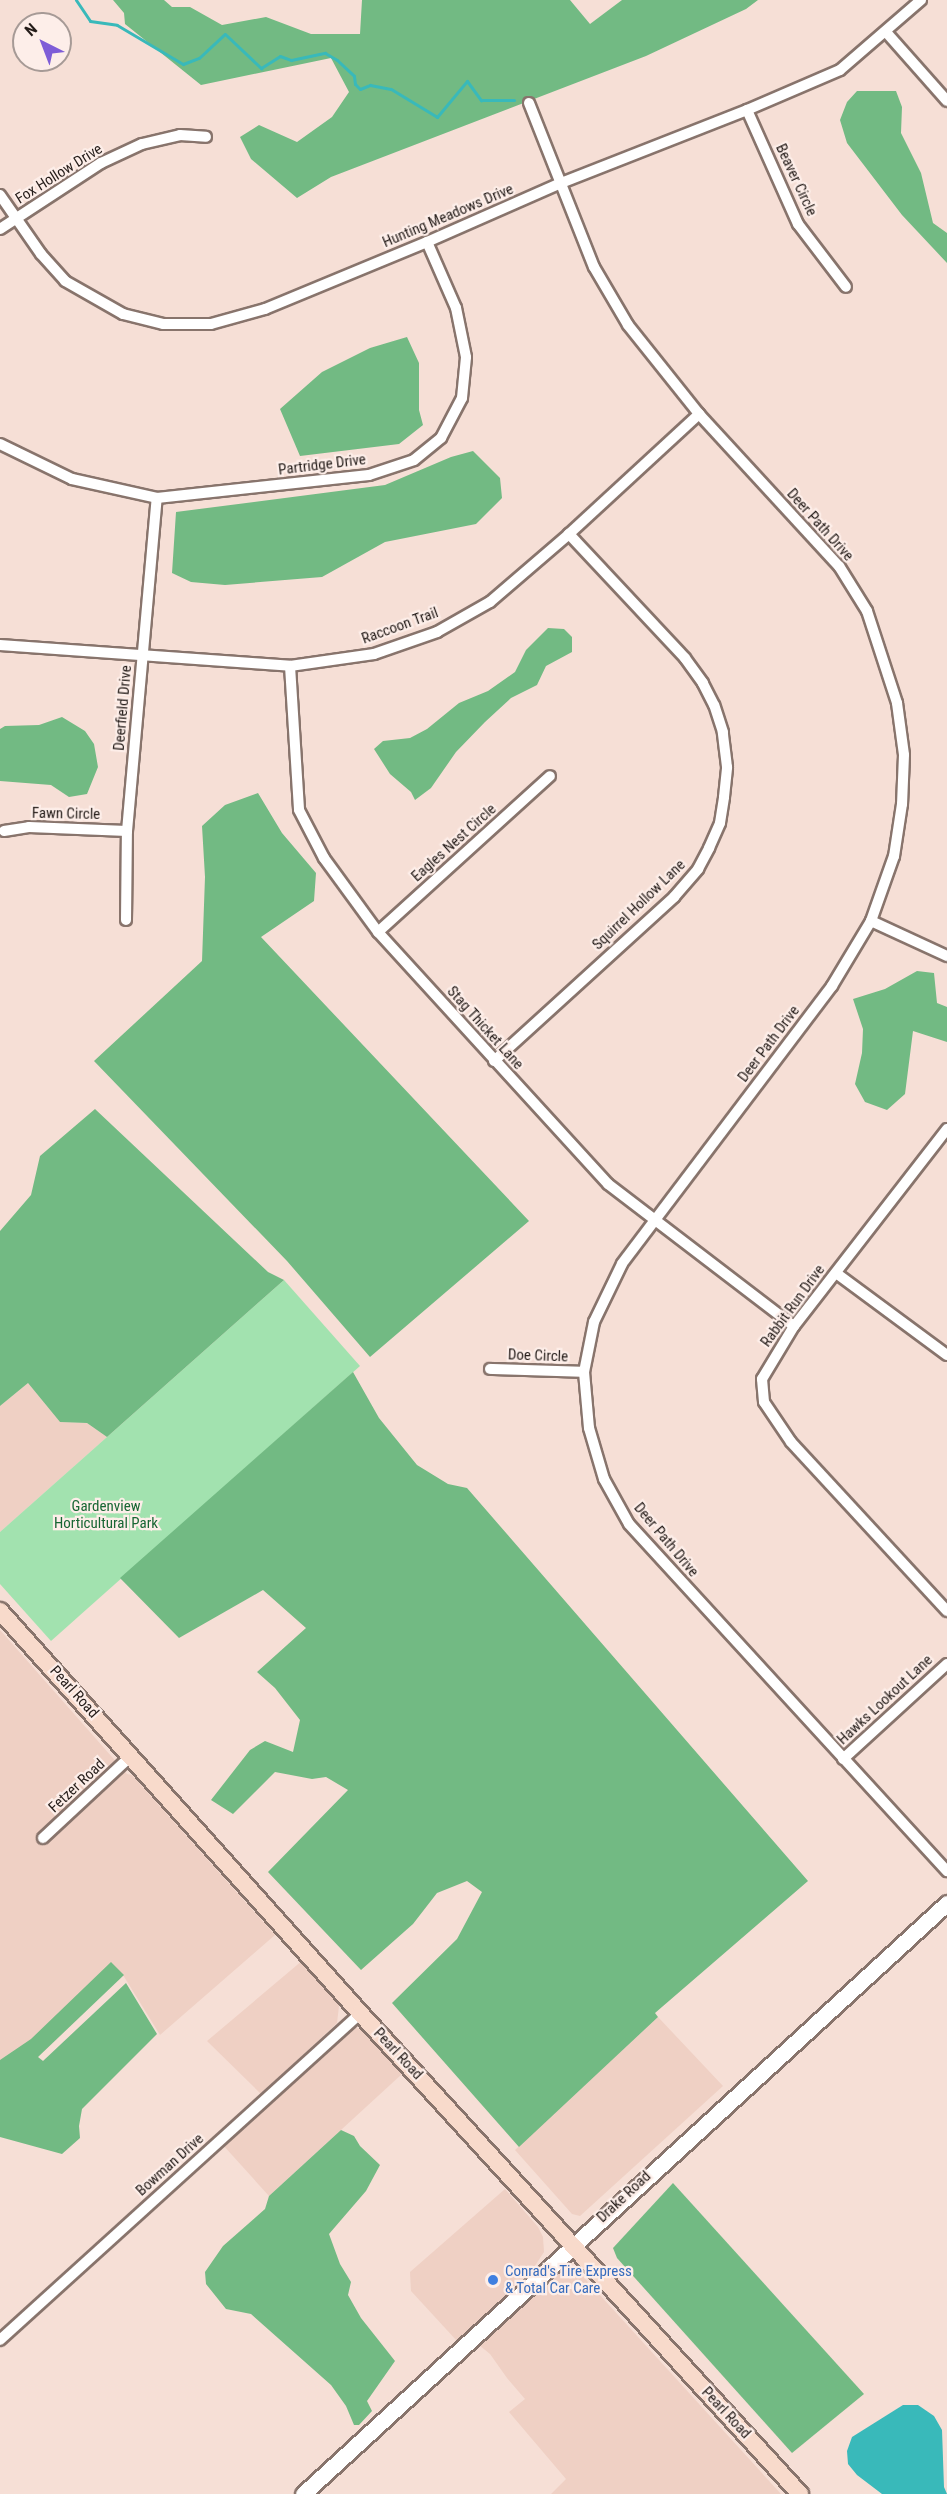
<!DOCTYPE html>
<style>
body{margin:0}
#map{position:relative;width:947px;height:2494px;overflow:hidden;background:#f6dfd6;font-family:"Roboto Condensed",sans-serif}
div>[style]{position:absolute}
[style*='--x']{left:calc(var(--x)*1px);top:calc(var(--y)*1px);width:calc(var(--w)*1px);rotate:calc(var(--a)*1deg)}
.built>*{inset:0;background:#efd0c4}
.green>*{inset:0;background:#a2e2af}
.forest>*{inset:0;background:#72ba83}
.water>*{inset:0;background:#39b9ba}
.stream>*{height:3px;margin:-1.5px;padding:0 1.5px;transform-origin:1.5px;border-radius:1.5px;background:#39b9ba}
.roads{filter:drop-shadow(2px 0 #88746c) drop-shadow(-2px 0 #88746c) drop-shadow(0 2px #88746c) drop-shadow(0 -2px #88746c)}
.street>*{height:10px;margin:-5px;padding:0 5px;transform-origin:5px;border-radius:5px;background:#fff}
.secondary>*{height:15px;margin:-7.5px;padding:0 7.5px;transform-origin:7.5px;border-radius:7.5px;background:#fff}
.primary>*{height:16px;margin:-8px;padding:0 8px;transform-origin:8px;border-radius:8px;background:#f8dacb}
.dots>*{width:16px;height:16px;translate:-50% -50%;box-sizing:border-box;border:3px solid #fdeee9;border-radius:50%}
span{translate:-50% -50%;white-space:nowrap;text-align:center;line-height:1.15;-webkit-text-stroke:4.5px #fdeee9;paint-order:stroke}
.street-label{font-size:15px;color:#241c19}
.park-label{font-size:15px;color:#176633}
.shop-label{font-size:15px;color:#366cbe}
.left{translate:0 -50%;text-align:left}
.north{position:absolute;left:12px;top:12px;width:60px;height:60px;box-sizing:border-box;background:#fdeee9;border:2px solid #a69a96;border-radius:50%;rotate:318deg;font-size:16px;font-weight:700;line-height:24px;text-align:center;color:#241c19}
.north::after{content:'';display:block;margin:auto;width:21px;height:27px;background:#7e5dd7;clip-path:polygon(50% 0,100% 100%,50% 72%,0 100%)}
</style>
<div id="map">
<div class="built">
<div style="clip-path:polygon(28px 1383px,60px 1422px,87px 1423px,107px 1437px,0 1532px,0 1406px)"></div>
<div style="clip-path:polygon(0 1630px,127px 1774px,132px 1775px,275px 1935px,160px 2035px,123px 1975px,0 2090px)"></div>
<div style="clip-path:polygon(303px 1960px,336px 2000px,339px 2006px,337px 2023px,261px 2094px,207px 2041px)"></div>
<div style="clip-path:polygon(658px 2017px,723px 2086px,580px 2216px,572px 2214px,515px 2150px)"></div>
<div style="clip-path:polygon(355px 2027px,363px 2031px,402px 2074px,269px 2196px,222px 2144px,343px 2033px)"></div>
<div style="clip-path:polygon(505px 2189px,538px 2227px,543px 2237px,544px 2252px,529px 2275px,457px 2341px,411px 2291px,410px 2272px)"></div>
<div style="clip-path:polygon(570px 2268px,578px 2271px,781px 2494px,551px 2494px,566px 2479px,509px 2412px,525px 2399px,507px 2378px,490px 2354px,479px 2345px,563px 2270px)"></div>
</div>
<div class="green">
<div style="clip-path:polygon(284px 1280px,360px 1366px,51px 1641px,0 1584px,0 1532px)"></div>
</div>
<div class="forest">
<div style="clip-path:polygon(113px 0,164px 0,172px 7px,190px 7px,222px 25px,266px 17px,311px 34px,360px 34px,362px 0,570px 0,590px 24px,622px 0,758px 0,746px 9px,646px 56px,331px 177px,297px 198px,251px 159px,240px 137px,259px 125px,297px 142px,332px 117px,349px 92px,331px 58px,201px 85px,125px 24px,124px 13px)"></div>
<div style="clip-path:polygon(857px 91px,896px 91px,902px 107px,901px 133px,921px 173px,933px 223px,947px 233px,947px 263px,902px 215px,847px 143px,840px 120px,847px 102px)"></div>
<div style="clip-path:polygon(407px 337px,419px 363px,419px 410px,423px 425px,399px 444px,300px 456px,280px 409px,322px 372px,370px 348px)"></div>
<div style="clip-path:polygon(473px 451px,500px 478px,502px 498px,476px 524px,385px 542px,322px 577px,225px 585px,191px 582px,172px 573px,176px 512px,385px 485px,451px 457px)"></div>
<div style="clip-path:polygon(548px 628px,564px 629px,572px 637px,572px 652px,546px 666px,537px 685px,511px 698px,485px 722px,456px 752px,431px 788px,415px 800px,411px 792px,390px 774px,374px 749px,383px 741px,410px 738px,427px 729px,459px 703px,488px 691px,515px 672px,526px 650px)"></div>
<div style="clip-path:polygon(62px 717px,85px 731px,94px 744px,98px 767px,87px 794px,69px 797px,51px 785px,0 781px,0 729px,5px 726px,39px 725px)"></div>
<div style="clip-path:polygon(258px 793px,282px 833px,316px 873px,314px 901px,261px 937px,529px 1221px,370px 1357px,287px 1261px,94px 1061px,202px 961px,205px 877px,202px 826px,225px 805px)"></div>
<div style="clip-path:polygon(917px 971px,934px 973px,937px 1003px,947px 1007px,947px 1042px,913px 1031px,905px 1094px,887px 1110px,865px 1102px,855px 1084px,862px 1053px,863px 1029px,853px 999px,885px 989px)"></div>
<div style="clip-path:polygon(95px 1109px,268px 1272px,284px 1280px,107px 1437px,87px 1423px,60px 1422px,28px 1383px,0 1406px,0 1231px,31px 1195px,40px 1156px)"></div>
<div style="clip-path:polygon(353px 1372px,379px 1418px,417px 1465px,448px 1484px,467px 1488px,808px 1881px,655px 2013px,658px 2017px,519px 2147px,392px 2003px,457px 1939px,482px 1892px,467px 1881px,437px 1893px,413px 1924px,361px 1970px,268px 1872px,348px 1790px,326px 1777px,312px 1779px,275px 1772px,233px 1814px,211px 1800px,250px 1750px,265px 1741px,293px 1752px,300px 1720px,275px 1688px,257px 1672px,306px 1628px,263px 1590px,179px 1638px,120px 1578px)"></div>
<div style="clip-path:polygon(111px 1962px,124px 1975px,38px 2057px,43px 2061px,126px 1983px,157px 2034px,82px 2109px,79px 2126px,80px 2138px,62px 2154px,0 2137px,0 2060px,31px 2039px)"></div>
<div style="clip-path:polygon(341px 2130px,354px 2136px,360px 2146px,380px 2165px,366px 2191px,329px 2234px,340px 2264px,351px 2282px,348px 2295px,361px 2318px,395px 2361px,367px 2401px,372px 2411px,359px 2425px,354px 2425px,346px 2406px,331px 2385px,251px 2314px,226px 2309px,206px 2284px,205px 2272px,223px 2246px,265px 2209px,269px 2196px)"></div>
<div style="clip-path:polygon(673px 2183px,864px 2394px,792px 2453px,617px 2258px,613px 2248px)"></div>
</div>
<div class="water">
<div style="clip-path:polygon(903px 2405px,918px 2405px,934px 2416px,942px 2430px,944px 2487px,947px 2494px,882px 2494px,857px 2475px,848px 2464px,847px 2451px,852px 2437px)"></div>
</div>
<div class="stream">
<div style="--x:76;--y:0;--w:25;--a:56"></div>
<div style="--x:90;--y:21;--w:27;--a:8"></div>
<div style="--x:117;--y:25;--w:77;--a:30.6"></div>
<div style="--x:183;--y:64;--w:17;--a:-21"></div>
<div style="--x:199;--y:58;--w:35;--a:-43"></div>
<div style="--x:225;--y:34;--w:50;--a:43.4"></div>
<div style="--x:261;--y:68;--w:22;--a:-32"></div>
<div style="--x:280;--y:56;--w:12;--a:20"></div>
<div style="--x:291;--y:60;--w:35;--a:-12"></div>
<div style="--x:325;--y:53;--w:14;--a:30"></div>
<div style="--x:337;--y:60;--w:23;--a:43"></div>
<div style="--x:354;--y:76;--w:8;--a:83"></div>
<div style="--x:355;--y:84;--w:7;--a:45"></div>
<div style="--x:360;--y:89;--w:11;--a:-22"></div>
<div style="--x:370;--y:85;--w:21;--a:11"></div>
<div style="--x:391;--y:89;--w:54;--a:31.3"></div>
<div style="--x:437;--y:117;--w:47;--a:-50.2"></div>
<div style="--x:467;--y:81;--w:24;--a:54"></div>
<div style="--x:481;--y:100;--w:33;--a:0"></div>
</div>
<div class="roads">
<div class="street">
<div style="--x:886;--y:32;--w:92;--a:48.5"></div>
<div style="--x:529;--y:103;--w:176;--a:68.4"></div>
<div style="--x:594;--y:267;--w:67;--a:59.6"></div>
<div style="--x:628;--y:325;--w:114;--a:51.4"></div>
<div style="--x:699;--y:414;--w:207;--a:47.4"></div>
<div style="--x:839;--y:566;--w:53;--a:58.1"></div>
<div style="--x:867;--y:611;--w:97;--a:71.9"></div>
<div style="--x:897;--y:703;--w:52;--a:82.3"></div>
<div style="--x:904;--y:755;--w:49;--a:92.3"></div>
<div style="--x:902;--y:804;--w:53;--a:98.7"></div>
<div style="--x:894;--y:856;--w:69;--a:109.5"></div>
<div style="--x:871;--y:921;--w:76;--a:121"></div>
<div style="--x:832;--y:986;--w:348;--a:127.1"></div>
<div style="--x:622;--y:1264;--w:64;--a:115.8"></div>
<div style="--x:594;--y:1322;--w:51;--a:101.3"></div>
<div style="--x:584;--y:1372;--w:56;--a:84.9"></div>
<div style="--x:589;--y:1428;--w:53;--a:73.6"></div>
<div style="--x:604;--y:1479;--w:51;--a:60.9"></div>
<div style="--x:629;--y:1524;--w:471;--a:47.5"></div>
<div style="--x:747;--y:110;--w:125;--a:65.9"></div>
<div style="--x:798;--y:224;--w:79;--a:52.7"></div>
<div style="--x:0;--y:195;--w:72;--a:55.2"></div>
<div style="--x:41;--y:254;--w:36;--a:48"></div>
<div style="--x:65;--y:281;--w:67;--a:29.6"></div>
<div style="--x:123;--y:314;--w:41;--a:14"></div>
<div style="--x:163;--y:324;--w:48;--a:0"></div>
<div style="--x:211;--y:324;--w:56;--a:-15.5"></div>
<div style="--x:265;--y:309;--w:175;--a:-22.5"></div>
<div style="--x:427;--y:242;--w:146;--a:-23.8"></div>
<div style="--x:561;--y:183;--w:200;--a:-21.4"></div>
<div style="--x:747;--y:110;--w:101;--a:-23.3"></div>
<div style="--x:840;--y:70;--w:107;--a:-40.8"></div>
<div style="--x:0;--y:229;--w:121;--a:-33.2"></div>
<div style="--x:101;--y:163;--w:45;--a:-24.9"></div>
<div style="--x:142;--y:144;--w:39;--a:-13"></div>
<div style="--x:180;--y:135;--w:26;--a:4"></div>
<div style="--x:0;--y:444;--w:80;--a:25.9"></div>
<div style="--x:72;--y:479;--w:87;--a:12.6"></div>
<div style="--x:157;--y:498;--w:213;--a:-6.2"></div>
<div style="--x:369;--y:475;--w:47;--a:-18.4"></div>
<div style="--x:414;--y:460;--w:35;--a:-39"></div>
<div style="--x:441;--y:438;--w:45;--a:-62.3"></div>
<div style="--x:462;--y:398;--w:41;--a:-84.4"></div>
<div style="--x:466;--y:357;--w:50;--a:-101.5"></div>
<div style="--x:456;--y:308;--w:72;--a:-113.7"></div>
<div style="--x:0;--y:645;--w:291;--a:4.1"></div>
<div style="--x:290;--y:666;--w:85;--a:-8.1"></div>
<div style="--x:374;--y:654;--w:67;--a:-19.2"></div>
<div style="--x:437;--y:632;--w:61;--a:-29.5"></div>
<div style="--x:490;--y:602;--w:104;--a:-40.7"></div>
<div style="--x:569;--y:534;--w:177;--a:-42.7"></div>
<div style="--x:290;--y:666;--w:144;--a:86.4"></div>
<div style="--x:299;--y:810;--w:54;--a:62.5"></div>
<div style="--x:324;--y:858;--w:92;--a:53.9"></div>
<div style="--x:378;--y:932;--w:341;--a:47.6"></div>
<div style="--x:608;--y:1184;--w:234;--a:37.4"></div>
<div style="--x:4;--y:831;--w:25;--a:-9"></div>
<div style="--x:29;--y:827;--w:98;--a:2.3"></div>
<div style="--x:126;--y:920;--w:89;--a:-89.4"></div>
<div style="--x:127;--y:831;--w:334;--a:-84.9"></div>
<div style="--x:871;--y:921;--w:84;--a:24.7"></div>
<div style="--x:378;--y:932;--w:232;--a:-42.2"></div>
<div style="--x:494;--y:1061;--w:244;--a:-42.3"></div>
<div style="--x:674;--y:897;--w:37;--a:-49"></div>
<div style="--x:698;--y:869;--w:24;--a:-62"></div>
<div style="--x:709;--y:848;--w:27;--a:-66"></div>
<div style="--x:720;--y:823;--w:26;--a:-81"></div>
<div style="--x:724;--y:797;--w:30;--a:-84"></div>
<div style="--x:727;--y:767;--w:35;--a:-97"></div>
<div style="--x:723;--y:732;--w:28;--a:-108"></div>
<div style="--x:714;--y:705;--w:25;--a:-117"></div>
<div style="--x:703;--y:683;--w:31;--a:-126"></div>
<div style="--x:685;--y:658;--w:170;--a:-133.1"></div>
<div style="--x:947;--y:1129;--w:249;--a:127.8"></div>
<div style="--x:794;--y:1326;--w:62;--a:121.1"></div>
<div style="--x:762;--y:1379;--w:23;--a:85"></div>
<div style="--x:764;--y:1402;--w:48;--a:56"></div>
<div style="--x:791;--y:1442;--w:230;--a:47.3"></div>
<div style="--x:836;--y:1273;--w:138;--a:36.5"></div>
<div style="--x:490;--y:1369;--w:94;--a:1.8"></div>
<div style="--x:843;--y:1759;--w:141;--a:-42.4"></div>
<div style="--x:43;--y:1838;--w:120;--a:-43"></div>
<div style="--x:0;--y:2340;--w:486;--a:-42.2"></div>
</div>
<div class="secondary">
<div style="--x:303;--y:2494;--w:874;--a:-42.54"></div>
</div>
<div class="primary">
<div style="--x:0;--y:1611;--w:540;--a:48.15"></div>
<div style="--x:360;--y:2013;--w:652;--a:47.55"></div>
</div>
</div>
<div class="dots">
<div style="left:493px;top:2280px;background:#3f7fe0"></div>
</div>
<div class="street-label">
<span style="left:59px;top:174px;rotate:-32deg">Fox Hollow Drive</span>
<span style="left:796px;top:180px;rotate:65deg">Beaver Circle</span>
<span style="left:448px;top:216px;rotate:-23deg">Hunting Meadows Drive</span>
<span style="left:322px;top:465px;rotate:-7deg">Partridge Drive</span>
<span style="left:820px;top:525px;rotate:48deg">Deer Path Drive</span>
<span style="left:400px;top:626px;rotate:-20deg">Raccoon Trail</span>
<span style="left:123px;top:708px;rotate:-85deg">Deerfield Drive</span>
<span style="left:66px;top:814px;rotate:1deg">Fawn Circle</span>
<span style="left:454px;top:843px;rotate:-42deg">Eagles Nest Circle</span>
<span style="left:639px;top:905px;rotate:-44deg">Squirrel Hollow Lane</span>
<span style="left:485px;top:1028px;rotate:48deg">Stag Thicket Lane</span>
<span style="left:769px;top:1044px;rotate:-53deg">Deer Path Drive</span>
<span style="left:793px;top:1306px;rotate:-54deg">Rabbit Run Drive</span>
<span style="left:538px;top:1356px;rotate:2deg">Doe Circle</span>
<span style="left:666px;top:1540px;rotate:50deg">Deer Path Drive</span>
<span style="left:74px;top:1692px;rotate:48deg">Pearl Road</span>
<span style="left:885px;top:1700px;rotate:-43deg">Hawks Lookout Lane</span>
<span style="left:77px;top:1786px;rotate:-43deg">Fetzer Road</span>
<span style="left:398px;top:2054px;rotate:47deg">Pearl Road</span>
<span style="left:170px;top:2165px;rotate:-42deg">Bowman Drive</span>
<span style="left:624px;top:2197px;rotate:-43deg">Drake Road</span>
<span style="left:726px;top:2413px;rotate:47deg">Pearl Road</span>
</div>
<div class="park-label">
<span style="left:106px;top:1515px">Gardenview<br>Horticultural Park</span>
</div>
<div class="shop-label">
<span class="left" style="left:505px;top:2280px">Conrad's Tire Express<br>&amp; Total Car Care</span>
</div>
<div class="north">N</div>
</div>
